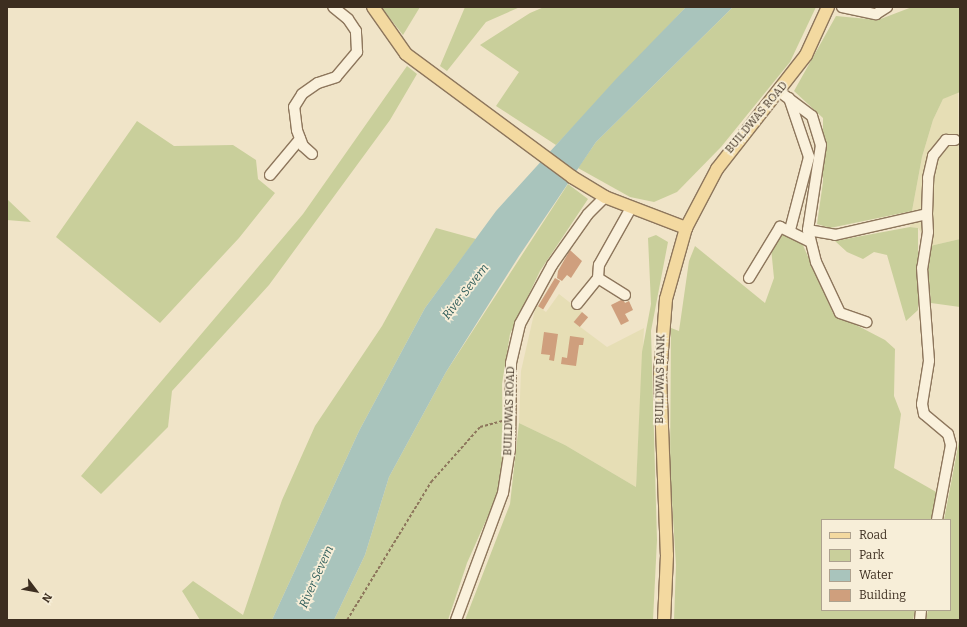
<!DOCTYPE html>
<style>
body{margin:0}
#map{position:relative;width:967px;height:627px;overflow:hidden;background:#f0e4c8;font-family:Bitter,serif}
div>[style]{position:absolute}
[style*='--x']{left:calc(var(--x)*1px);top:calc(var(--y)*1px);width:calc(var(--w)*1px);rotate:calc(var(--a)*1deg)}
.farmland>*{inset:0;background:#e6deb5}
.green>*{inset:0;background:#c9cf9b}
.water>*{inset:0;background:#a9c4bc}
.building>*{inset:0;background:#cf9f7d;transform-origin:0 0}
.path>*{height:1.5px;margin-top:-0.75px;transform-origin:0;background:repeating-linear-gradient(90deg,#8d765c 0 3px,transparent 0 5px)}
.roads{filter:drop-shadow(1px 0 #8d765c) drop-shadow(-1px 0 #8d765c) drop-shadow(0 1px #8d765c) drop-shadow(0 -1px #8d765c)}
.minor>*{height:10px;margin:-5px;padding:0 5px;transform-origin:5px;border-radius:5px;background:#faf1dc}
.major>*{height:12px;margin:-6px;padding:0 6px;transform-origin:6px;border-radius:6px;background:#f3d9a0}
span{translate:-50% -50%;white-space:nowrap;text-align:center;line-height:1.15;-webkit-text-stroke:3.5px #f7eed8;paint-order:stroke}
.street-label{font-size:11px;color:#3d2e20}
.water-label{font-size:12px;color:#2f5d5a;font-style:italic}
.frame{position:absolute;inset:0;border:8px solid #3d2e20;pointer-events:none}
.legend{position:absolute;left:821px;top:519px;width:130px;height:92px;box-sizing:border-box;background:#f7eed8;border:1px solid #ada18e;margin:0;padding:5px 7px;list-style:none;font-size:12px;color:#3d2e20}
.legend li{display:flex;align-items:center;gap:8px;height:20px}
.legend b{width:20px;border:1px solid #ada18e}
.north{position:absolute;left:16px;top:571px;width:40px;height:40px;-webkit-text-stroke:3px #f7eed8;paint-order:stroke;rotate:122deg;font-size:11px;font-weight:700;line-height:16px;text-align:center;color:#3d2e20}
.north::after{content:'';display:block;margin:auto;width:14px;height:18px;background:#3d2e20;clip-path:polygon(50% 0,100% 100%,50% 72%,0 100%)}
</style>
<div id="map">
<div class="farmland">
<div style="clip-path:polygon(958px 91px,960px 239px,930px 246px,918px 228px,910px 227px,912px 211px,922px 157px,933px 120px,943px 99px)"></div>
<div style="clip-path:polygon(559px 294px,582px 312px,575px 323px,607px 347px,644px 328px,636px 487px,565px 445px,519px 423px,521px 371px,536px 305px,546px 312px)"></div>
</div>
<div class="green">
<div style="clip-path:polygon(381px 7px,420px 7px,403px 35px)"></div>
<div style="clip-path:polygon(465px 7px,520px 7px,486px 22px,447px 71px,440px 66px)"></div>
<div style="clip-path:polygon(544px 7px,686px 7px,556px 145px,496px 106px,519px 72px,480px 45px,530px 13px)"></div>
<div style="clip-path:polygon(733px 7px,816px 7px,790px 62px,721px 147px,677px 192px,654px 202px,630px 197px,578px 168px,596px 142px)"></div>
<div style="clip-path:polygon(912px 7px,960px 7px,960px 92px,943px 99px,933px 120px,922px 157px,912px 211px,830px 228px,817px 224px,823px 182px,823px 118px,794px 91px,836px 16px,878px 20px)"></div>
<div style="clip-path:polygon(407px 66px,417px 74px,390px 120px,269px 285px,172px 391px,168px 427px,101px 494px,81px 476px,303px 214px)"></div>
<div style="clip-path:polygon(137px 121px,174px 146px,233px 145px,256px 160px,258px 179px,275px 193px,239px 238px,160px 323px,56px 237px)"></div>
<div style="clip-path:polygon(568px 184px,588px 199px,540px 271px,510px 334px,502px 384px,503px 460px,496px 498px,467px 563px,448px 620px,334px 620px,365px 555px,389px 477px,446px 372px)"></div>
<div style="clip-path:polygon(7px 199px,31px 222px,7px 220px)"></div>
<div style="clip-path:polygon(910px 227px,918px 228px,918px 310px,906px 321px,887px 255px,874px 252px,863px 259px,847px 252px,835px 241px)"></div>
<div style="clip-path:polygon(436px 228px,476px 239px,425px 308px,359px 431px,272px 620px,200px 620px,182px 591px,193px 581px,243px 615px,282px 500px,315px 426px,382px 326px)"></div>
<div style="clip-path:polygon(784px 231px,802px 243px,833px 313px,885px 340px,895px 349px,894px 396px,901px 414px,894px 468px,938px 493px,933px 520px,822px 520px,822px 610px,915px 610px,913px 620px,674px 620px,676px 565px,670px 469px,671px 328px,679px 331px,689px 261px,695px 246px,765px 303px,774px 278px,771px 248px)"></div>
<div style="clip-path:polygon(656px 235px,668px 242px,651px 331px,657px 540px,653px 620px,465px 620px,510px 504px,519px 423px,565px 445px,636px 487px,642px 352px,651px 304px,648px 238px)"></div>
<div style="clip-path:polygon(960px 239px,960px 307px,931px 303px,928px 271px,930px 246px)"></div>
<div style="clip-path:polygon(960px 436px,960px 620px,926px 620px,928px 610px,950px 610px,950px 520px,944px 520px)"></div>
</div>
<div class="water">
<div style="clip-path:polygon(686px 7px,733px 7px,596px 142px,519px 256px,446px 372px,389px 477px,365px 555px,334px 620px,272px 620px,359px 431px,425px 308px,496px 211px,616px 79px)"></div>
</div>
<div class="building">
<div style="clip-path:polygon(570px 250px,582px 261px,571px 278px,567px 275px,562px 281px,557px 278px,558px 271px)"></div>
<div style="left:555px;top:278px;width:6px;height:33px;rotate:31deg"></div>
<div style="clip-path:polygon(623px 299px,625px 303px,629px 301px,633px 310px,625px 314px,629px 321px,621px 325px,611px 305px)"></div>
<div style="left:582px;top:312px;width:8px;height:13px;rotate:40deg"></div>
<div style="clip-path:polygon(544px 332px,558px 334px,554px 361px,549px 360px,550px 355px,541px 354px)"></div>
<div style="clip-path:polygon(570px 336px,584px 338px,583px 345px,579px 345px,576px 366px,561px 364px,562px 357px,567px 358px)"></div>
</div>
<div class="path">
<div style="--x:347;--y:620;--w:162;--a:-58.7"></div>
<div style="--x:431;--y:482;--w:74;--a:-48.3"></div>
<div style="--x:480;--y:427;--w:23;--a:-15"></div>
</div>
<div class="roads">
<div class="minor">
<div style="--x:842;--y:7;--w:35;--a:12"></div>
<div style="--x:876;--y:14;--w:13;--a:-32"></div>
<div style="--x:780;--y:92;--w:40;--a:37"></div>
<div style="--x:812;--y:116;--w:30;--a:73"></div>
<div style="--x:821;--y:145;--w:86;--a:98.7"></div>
<div style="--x:808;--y:230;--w:27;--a:10"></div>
<div style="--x:835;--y:235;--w:94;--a:-12.9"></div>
<div style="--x:927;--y:214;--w:18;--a:87"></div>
<div style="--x:928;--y:232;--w:36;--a:99"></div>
<div style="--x:922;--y:268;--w:93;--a:85.7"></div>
<div style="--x:929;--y:361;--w:44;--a:99.2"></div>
<div style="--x:922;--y:404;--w:10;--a:79"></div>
<div style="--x:924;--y:414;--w:31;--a:40"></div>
<div style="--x:948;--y:434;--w:11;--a:75"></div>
<div style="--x:951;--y:445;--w:76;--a:100.6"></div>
<div style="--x:789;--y:98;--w:62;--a:71.3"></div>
<div style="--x:809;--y:157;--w:75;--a:104.6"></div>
<div style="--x:312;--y:154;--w:12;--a:-138"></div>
<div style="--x:303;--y:146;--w:17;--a:-111"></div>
<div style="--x:297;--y:130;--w:23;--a:-97"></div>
<div style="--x:294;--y:107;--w:15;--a:-58"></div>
<div style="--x:302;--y:94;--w:19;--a:-35"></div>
<div style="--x:318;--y:83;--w:19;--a:-18"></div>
<div style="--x:336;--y:77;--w:33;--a:-50"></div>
<div style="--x:357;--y:52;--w:21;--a:-93"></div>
<div style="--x:356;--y:31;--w:14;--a:-124"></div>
<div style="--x:348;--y:19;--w:19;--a:-141"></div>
<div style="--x:270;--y:175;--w:47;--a:-50.2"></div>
<div style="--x:927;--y:214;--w:36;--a:-88"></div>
<div style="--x:928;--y:178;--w:23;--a:-77"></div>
<div style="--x:933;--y:156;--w:21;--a:-51"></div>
<div style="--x:946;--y:140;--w:9;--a:0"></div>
<div style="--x:808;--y:230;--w:33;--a:76"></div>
<div style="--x:816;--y:262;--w:56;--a:64.8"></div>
<div style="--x:840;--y:313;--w:28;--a:19"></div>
<div style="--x:749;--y:278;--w:60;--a:-58.7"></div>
<div style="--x:780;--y:227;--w:32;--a:26"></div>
<div style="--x:625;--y:295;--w:32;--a:-148"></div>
<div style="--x:598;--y:278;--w:13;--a:-86"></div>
<div style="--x:599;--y:265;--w:65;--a:-60.7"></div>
<div style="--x:577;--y:304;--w:33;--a:-51"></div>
<div style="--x:456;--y:620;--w:135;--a:-69.7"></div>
<div style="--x:503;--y:493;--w:45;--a:-81"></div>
<div style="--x:510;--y:449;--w:86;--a:-89.3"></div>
<div style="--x:511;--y:363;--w:40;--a:-77"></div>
<div style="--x:520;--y:324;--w:67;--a:-61.5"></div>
<div style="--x:552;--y:265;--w:62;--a:-54.8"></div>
<div style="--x:588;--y:214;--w:24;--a:-45"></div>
<div style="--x:920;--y:620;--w:10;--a:-84"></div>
</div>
<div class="major">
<div style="--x:373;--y:7;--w:57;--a:54.9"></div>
<div style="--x:406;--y:54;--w:207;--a:36.5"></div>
<div style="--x:572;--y:177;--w:39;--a:31"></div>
<div style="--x:605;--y:197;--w:87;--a:20.9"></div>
<div style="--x:686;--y:228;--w:74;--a:105.7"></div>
<div style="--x:666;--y:299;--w:76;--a:94.5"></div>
<div style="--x:660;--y:375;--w:180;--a:87.8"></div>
<div style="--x:667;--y:555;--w:65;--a:92.6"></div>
<div style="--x:686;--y:228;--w:67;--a:-62.3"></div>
<div style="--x:717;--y:169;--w:145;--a:-52"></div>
<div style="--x:806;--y:55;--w:53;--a:-65.4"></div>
</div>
</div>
<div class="street-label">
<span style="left:757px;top:118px;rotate:-50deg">BUILDWAS ROAD</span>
<span style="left:661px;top:379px;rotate:-89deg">BUILDWAS BANK</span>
<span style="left:510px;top:411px;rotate:-88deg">BUILDWAS ROAD</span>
</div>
<div class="water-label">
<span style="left:466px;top:292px;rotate:-52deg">River Severn</span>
<span style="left:317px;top:577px;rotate:-66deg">River Severn</span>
</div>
<div class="frame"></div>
<ul class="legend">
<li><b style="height:5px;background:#f3d9a0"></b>Road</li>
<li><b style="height:11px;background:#c9cf9b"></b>Park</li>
<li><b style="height:11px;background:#a9c4bc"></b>Water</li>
<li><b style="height:11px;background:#cf9f7d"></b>Building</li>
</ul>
<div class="north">N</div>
</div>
